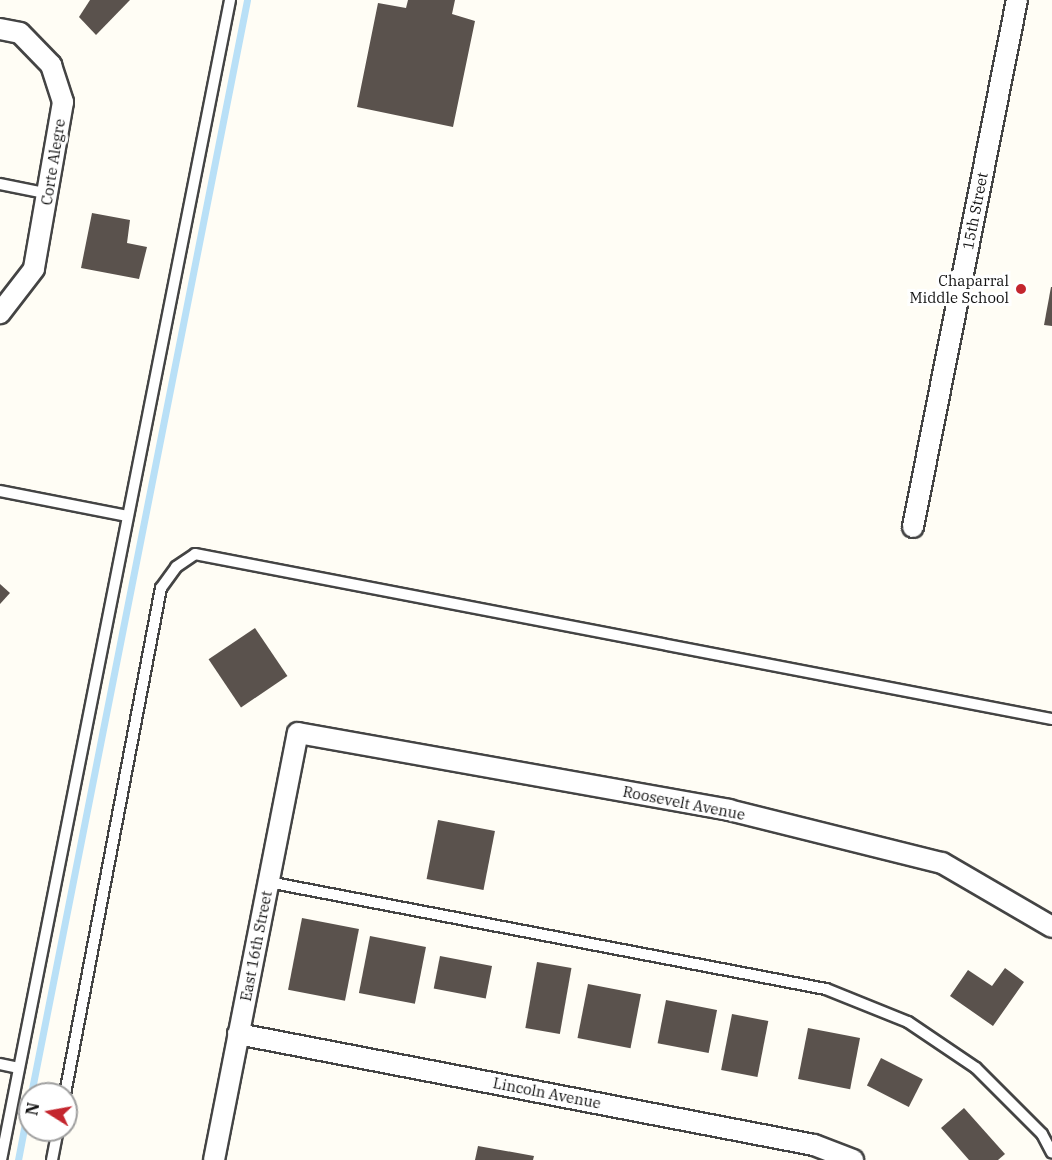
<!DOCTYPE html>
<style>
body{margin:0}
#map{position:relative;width:1052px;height:1160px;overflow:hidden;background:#fffdf5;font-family:"IBM Plex Serif",serif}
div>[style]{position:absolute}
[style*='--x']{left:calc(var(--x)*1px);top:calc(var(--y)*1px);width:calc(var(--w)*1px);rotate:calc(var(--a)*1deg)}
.stream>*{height:7px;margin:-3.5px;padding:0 3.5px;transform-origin:3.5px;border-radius:3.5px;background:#b9e0f7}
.building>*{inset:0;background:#5a524d;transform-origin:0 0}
.roads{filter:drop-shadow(2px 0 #444) drop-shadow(-2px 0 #444) drop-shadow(0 2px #444) drop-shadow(0 -2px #444)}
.lane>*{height:10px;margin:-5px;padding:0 5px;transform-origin:5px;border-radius:5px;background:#fff}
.street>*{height:20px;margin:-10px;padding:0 10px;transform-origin:10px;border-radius:10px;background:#fff}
.dots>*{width:16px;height:16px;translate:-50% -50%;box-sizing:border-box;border:3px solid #fff;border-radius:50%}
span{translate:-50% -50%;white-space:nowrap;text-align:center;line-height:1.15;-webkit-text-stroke:6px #fff;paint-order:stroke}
.street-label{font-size:15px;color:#111}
.poi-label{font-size:15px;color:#111}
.right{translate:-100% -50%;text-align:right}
.north{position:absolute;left:18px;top:1082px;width:60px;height:60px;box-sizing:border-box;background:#fff;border:2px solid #a0a0a0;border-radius:50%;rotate:281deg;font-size:16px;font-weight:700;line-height:24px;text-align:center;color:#111}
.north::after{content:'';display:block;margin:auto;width:21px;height:27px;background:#c4262e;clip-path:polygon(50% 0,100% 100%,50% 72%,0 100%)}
</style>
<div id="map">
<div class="stream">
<div style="--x:31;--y:1094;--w:1115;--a:-78.83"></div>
<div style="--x:18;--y:1160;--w:64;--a:-79.2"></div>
</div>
<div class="building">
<div style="clip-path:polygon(90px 0,130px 0,96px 35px,79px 17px)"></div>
<div style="clip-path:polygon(408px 0,455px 0,452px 14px,475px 21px,453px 127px,357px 107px,378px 3px,406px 8px)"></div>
<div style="clip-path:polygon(92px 213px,130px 220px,127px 243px,147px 247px,139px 279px,81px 268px)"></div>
<div style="clip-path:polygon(1051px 287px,1052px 287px,1052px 326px,1044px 325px)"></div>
<div style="clip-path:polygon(0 584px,10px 593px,0 604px)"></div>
<div style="left:255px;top:628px;width:58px;height:56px;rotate:56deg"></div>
<div style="left:438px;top:820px;width:58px;height:60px;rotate:11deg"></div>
<div style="left:302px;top:918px;width:58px;height:73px;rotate:11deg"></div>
<div style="left:370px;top:936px;width:57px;height:58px;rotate:11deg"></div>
<div style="left:440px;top:956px;width:53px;height:33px;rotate:11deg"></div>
<div style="left:537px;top:962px;width:35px;height:67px;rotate:10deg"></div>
<div style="clip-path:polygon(1005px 968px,1024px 982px,993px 1026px,950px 996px,968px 970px,992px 986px)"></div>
<div style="left:588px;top:984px;width:54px;height:55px;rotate:11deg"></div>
<div style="left:666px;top:1000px;width:52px;height:44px;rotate:11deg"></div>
<div style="left:732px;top:1014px;width:37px;height:57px;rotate:11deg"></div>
<div style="left:808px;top:1028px;width:53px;height:52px;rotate:11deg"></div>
<div style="left:881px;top:1058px;width:47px;height:31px;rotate:27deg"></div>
<div style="clip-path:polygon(964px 1108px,1005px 1154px,998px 1160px,969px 1160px,941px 1128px)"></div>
<div style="clip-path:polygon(478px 1146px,534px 1156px,533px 1160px,475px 1160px)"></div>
</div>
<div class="roads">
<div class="lane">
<div style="--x:0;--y:184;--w:50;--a:11.5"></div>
<div style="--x:0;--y:491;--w:130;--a:11.1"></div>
<div style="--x:268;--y:882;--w:568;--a:10.86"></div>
<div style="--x:826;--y:989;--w:88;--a:21.9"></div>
<div style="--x:908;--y:1022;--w:82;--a:34.1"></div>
<div style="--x:976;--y:1068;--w:93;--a:45"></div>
<div style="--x:1042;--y:1134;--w:21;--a:62"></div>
<div style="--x:0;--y:1064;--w:19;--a:12"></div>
<div style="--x:65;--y:1094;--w:515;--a:-79.26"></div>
<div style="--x:161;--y:588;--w:26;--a:-54"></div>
<div style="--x:176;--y:567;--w:23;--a:-34"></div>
<div style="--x:195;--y:554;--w:873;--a:10.9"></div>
<div style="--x:1;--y:1160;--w:1182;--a:-78.83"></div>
<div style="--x:52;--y:1160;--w:31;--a:-79"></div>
</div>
<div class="street">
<div style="--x:0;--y:29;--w:20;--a:11"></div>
<div style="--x:20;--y:33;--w:45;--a:45.9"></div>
<div style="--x:51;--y:65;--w:39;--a:72"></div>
<div style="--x:63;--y:102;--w:169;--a:99.9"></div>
<div style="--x:34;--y:269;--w:56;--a:127.7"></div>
<div style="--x:913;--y:527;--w:537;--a:-78.84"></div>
<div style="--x:238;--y:1034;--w:587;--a:10.91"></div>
<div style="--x:814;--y:1145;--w:42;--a:21"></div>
<div style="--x:214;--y:1160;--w:435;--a:-78.9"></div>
<div style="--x:298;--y:733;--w:438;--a:10.1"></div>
<div style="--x:729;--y:810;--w:219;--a:14"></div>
<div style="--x:942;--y:863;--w:127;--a:30.2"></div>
</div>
</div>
<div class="dots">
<div style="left:1021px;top:289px;background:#c4262e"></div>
</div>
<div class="street-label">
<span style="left:53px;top:162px;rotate:-81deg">Corte Alegre</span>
<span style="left:975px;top:211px;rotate:-79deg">15th Street</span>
<span style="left:684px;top:803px;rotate:11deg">Roosevelt Avenue</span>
<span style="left:256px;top:946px;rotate:-79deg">East 16th Street</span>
<span style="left:547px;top:1093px;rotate:11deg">Lincoln Avenue</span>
</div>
<div class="poi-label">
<span class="right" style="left:1009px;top:289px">Chaparral<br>Middle School</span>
</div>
<div class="north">N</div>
</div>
